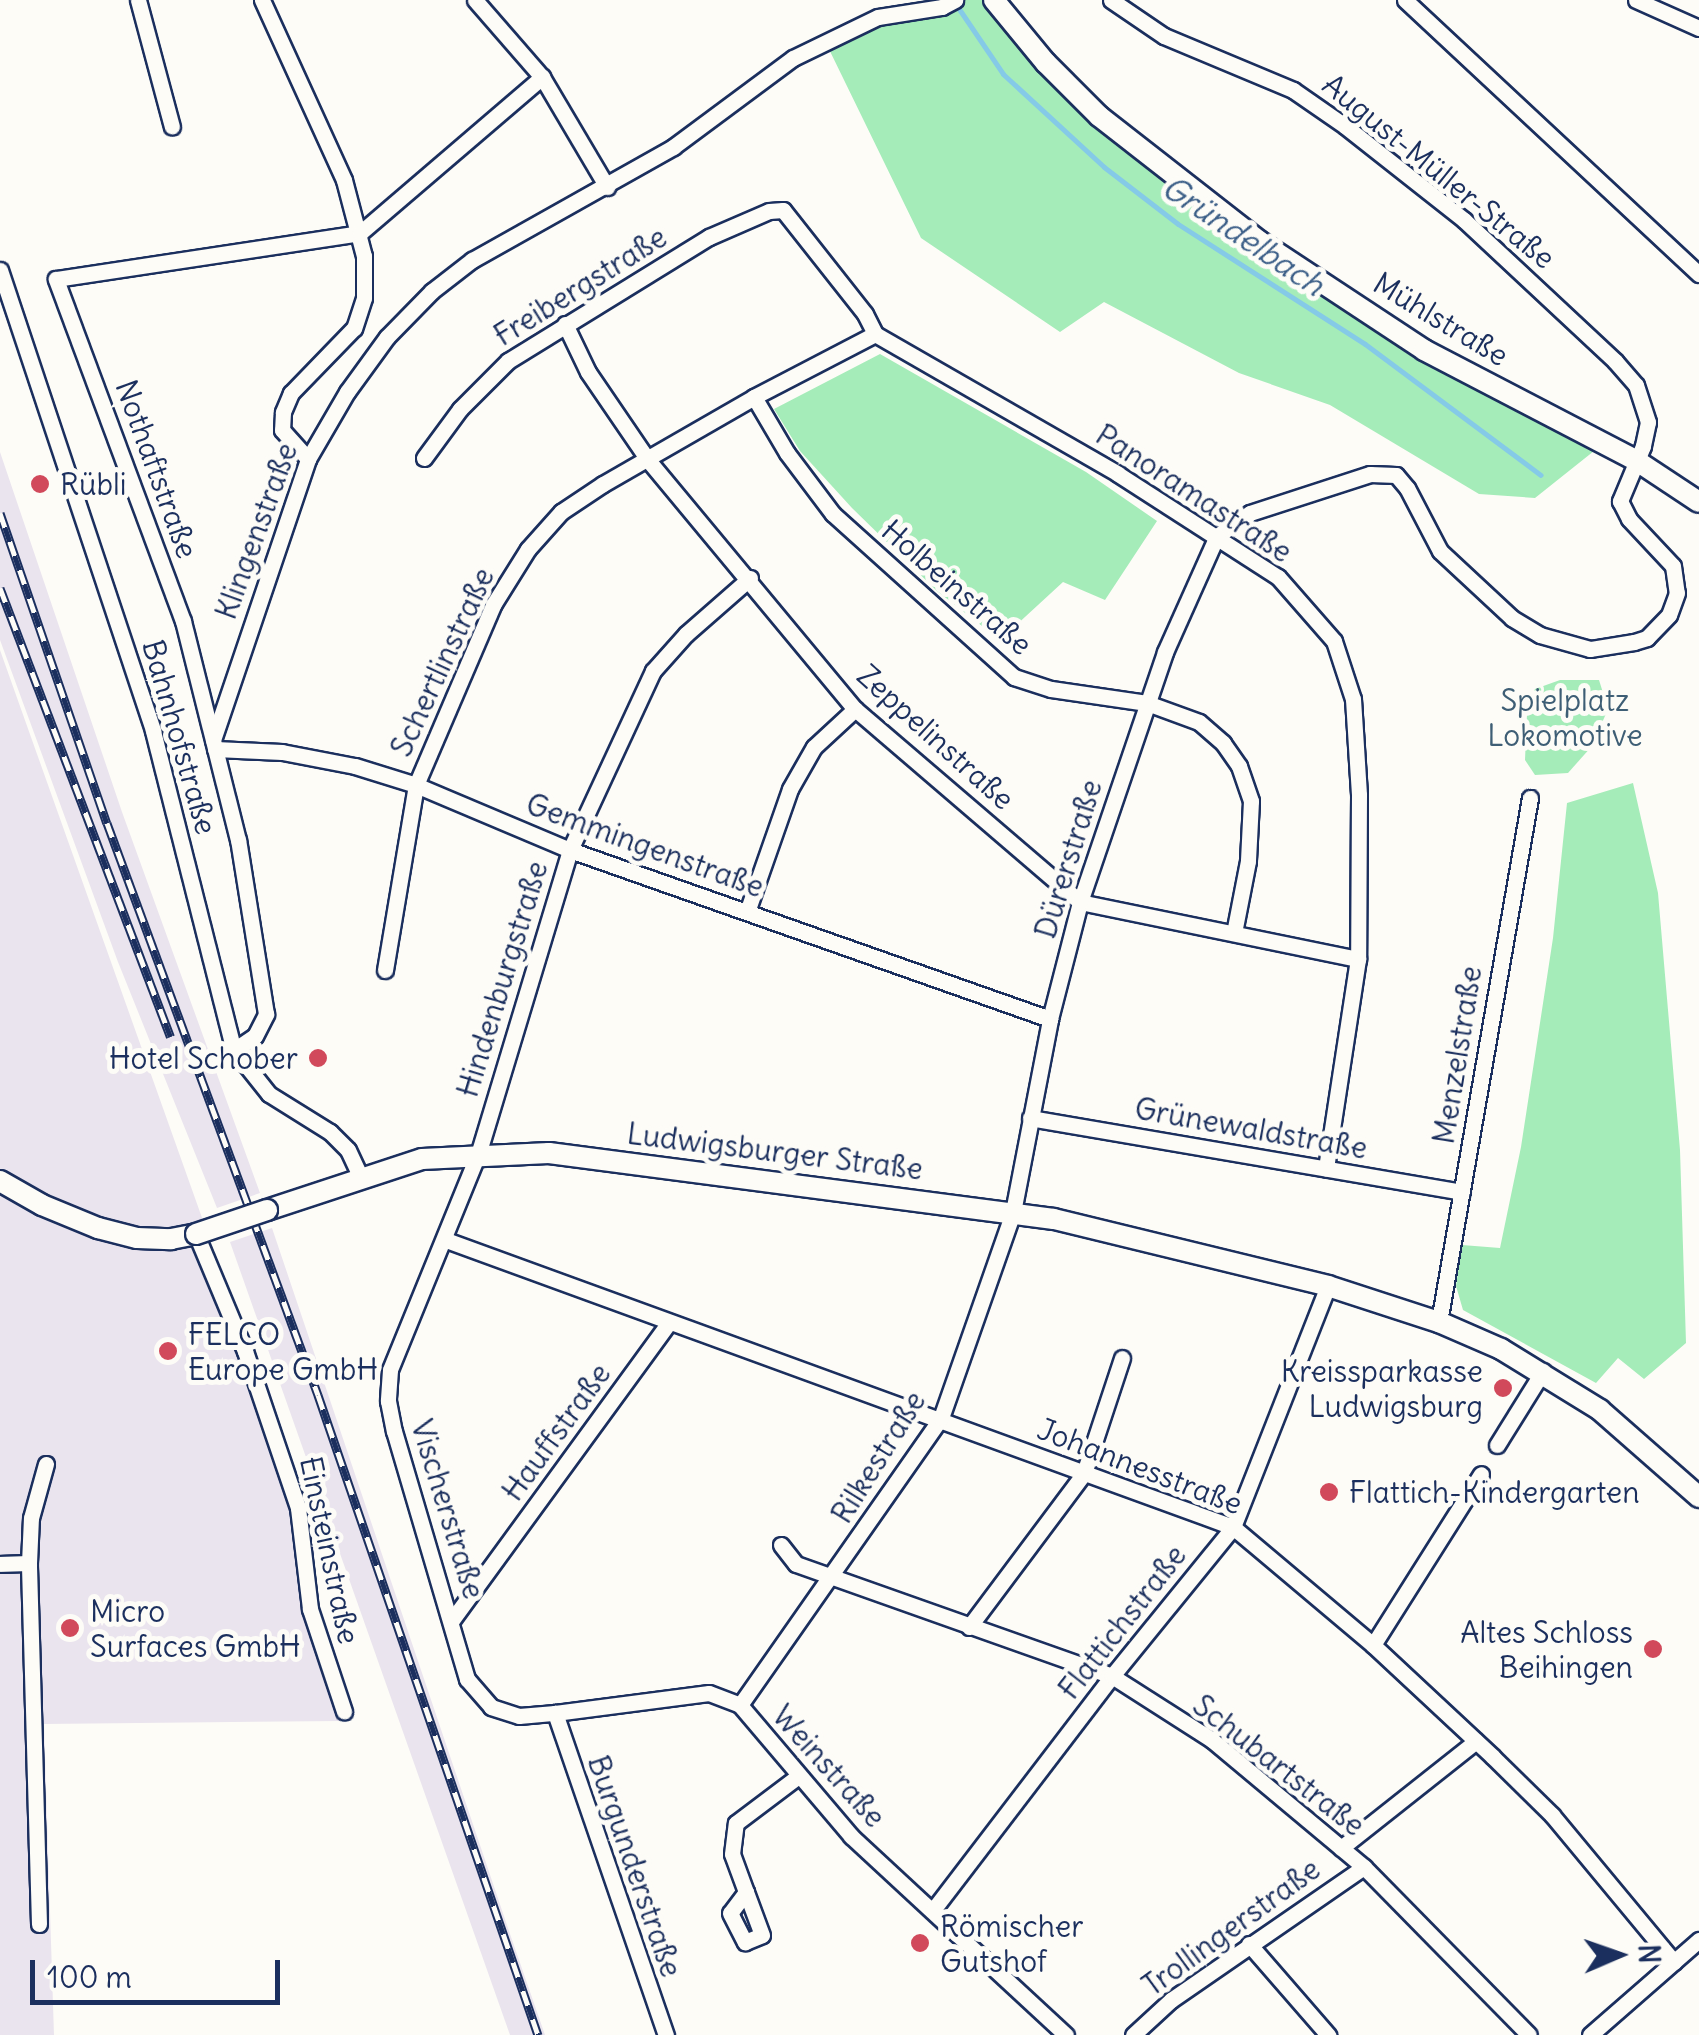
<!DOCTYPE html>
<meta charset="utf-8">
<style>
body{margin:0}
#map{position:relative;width:1699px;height:2035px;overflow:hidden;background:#fdfcf7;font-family:Delius,sans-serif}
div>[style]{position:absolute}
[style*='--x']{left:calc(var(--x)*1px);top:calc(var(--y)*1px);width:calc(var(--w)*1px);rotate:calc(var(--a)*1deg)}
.built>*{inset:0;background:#eae4ee}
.green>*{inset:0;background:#a5ecb9}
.stream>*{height:5px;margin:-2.5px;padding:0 2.5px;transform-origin:2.5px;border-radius:2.5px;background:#85cae7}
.roads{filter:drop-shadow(2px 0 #1b2f5e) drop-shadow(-2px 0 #1b2f5e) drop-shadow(0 2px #1b2f5e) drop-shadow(0 -2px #1b2f5e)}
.minor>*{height:15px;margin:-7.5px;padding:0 7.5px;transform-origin:7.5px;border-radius:7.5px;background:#fdfcf7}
.secondary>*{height:20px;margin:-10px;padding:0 10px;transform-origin:10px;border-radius:10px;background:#fdfcf7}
.rail>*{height:9px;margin-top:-4.5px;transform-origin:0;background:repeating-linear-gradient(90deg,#fdfcf7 0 15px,#1b2f5e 0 30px);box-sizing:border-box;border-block:2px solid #1b2f5e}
.bridges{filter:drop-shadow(2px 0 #1b2f5e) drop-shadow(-2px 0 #1b2f5e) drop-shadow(0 2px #1b2f5e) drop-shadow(0 -2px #1b2f5e)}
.secondary-bridge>*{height:20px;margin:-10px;padding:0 10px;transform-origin:10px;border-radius:10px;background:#fdfcf7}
.dots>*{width:28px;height:28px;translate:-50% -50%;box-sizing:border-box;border:5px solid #fdfcf7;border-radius:50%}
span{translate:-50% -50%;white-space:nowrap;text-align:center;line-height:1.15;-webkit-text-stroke:10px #fdfcf7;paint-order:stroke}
.street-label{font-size:30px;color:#1b2f5e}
.poi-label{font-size:30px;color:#1b2f5e}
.left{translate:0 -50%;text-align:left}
.right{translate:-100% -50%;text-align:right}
.park-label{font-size:30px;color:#3e5e75}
.water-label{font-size:32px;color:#3b5e87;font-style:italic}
.north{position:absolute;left:1569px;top:1905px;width:100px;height:100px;-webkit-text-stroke:8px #fdfcf7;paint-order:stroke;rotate:88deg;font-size:28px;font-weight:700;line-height:40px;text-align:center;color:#1b2f5e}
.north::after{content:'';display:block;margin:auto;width:35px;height:45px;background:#1b2f5e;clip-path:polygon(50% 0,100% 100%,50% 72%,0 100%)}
.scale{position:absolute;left:30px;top:1960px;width:250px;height:45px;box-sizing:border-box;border:5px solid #1b2f5e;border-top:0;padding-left:12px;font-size:30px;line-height:35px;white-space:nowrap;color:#1b2f5e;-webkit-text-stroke:8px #fdfcf7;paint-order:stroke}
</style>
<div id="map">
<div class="built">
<div style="clip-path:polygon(0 452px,122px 812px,260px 1193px,217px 1208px,118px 962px,0 640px)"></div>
<div style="clip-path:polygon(0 650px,227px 1288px,268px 1385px,315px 1541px,312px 1588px,349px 1707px,340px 1721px,44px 1724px,54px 2035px,0 2035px)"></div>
<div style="clip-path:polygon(272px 1228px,510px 1934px,545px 2035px,510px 2035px,230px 1242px)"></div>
</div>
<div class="green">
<div style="clip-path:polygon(935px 0,994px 0,1099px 116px,1424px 350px,1594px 451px,1535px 498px,1479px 494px,1330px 405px,1239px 373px,1104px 302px,1060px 332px,921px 238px,825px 41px,941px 6px)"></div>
<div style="clip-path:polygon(880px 354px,1086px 472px,1157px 521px,1105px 600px,1063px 582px,1000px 640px,937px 591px,852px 508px,800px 451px,774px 409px)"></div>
<div style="clip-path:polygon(1560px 680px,1599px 680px,1608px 709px,1592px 746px,1568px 773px,1535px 775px,1525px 760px,1527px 712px,1535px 689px)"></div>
<div style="clip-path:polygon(1633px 783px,1658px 893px,1680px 1150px,1686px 1343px,1644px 1379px,1618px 1358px,1596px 1383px,1463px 1310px,1456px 1286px,1462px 1245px,1500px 1248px,1521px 1147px,1553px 938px,1567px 803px)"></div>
</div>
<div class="stream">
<div style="--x:955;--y:3;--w:86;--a:55.9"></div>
<div style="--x:1003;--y:74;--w:137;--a:42.6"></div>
<div style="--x:1104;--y:167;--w:93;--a:37.6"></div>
<div style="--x:1178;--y:224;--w:222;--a:32.7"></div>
<div style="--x:1365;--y:344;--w:219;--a:36.7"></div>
</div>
<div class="roads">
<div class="minor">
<div style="--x:138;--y:0;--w:131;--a:75"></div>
<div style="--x:262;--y:0;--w:198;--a:65.5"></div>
<div style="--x:344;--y:180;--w:79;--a:75.3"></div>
<div style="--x:364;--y:256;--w:42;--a:90"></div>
<div style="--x:364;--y:298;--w:32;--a:108"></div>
<div style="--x:354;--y:328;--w:91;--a:134.1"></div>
<div style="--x:291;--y:393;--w:21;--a:113"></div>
<div style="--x:283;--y:412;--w:18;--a:93"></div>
<div style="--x:282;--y:430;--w:39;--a:48"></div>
<div style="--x:475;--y:0;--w:102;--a:49"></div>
<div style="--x:542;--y:77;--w:128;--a:59.4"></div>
<div style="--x:1111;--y:0;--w:64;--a:34.2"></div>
<div style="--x:1164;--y:36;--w:140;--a:22.7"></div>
<div style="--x:1293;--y:90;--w:63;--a:34.7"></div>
<div style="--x:1345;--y:126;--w:152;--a:38.3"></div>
<div style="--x:1464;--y:220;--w:207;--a:43"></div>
<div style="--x:1615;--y:361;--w:32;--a:49"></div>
<div style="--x:1636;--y:385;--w:39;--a:72"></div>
<div style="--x:1648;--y:422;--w:25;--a:102"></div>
<div style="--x:1643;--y:446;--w:60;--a:112.7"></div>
<div style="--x:1620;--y:501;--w:20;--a:63"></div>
<div style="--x:1629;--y:519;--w:64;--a:46.9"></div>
<div style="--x:1673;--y:566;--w:27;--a:82"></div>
<div style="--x:1677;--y:593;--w:23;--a:110"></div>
<div style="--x:1669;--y:615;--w:32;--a:134"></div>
<div style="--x:1647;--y:638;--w:14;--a:163"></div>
<div style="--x:1634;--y:642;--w:45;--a:171"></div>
<div style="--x:1590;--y:649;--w:52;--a:-164.4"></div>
<div style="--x:1540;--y:635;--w:33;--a:-149"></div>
<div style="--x:1512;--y:618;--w:98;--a:-137.1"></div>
<div style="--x:1440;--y:551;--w:71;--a:-117.6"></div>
<div style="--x:1407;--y:488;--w:17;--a:-130"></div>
<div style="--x:1396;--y:475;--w:26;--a:-178"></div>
<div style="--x:1370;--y:474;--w:126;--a:162"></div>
<div style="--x:1250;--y:513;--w:40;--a:145.1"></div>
<div style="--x:1405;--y:0;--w:402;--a:43"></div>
<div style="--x:1636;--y:0;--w:69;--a:24"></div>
<div style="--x:0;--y:270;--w:486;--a:71.6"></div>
<div style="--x:153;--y:731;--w:329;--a:75.8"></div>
<div style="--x:234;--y:1050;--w:56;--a:51.5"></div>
<div style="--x:269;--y:1094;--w:72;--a:31.9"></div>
<div style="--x:330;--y:1132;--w:25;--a:45"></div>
<div style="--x:348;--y:1150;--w:29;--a:65"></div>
<div style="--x:565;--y:324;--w:53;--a:64.4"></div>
<div style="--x:588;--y:372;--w:107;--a:55.7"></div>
<div style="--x:648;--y:460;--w:324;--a:50.3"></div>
<div style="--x:855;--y:709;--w:296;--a:40.6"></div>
<div style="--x:1080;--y:902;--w:284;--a:11.6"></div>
<div style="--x:754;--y:397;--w:65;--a:59.5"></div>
<div style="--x:787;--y:453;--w:76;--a:53"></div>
<div style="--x:833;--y:514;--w:244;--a:42"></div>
<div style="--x:1014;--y:677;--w:39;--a:18"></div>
<div style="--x:1051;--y:689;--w:97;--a:8.3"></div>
<div style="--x:1147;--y:703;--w:55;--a:20.1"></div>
<div style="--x:1199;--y:722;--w:32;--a:41"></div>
<div style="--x:1223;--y:743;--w:28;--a:55"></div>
<div style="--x:1239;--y:766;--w:37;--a:71"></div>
<div style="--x:1251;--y:801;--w:60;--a:92.9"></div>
<div style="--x:1248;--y:861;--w:73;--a:101"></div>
<div style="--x:424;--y:458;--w:61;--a:-53.7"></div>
<div style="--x:460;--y:409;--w:68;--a:-45"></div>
<div style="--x:508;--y:361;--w:236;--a:-31.7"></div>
<div style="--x:709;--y:237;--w:65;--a:-23.4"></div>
<div style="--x:769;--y:211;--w:14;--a:-4"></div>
<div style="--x:783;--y:210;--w:132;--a:51.7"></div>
<div style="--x:865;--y:314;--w:22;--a:63"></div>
<div style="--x:875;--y:334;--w:280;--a:29.9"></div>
<div style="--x:1118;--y:474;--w:190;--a:32.8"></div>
<div style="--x:1278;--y:577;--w:85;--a:48.8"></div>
<div style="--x:1334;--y:641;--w:61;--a:71.9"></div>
<div style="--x:1353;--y:699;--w:96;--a:86.4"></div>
<div style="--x:1359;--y:795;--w:164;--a:90.3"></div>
<div style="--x:1358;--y:959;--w:212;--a:98.7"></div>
<div style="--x:750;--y:578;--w:85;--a:138.8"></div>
<div style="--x:686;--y:634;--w:50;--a:131.7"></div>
<div style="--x:653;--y:671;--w:197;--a:114.9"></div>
<div style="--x:570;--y:850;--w:318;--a:106.8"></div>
<div style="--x:478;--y:1154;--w:233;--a:112.2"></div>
<div style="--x:390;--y:1370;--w:31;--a:94"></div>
<div style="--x:388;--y:1401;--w:31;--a:79"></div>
<div style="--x:394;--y:1431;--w:259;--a:73.6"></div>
<div style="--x:467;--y:1679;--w:37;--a:49"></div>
<div style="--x:491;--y:1707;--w:29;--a:18"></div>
<div style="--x:519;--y:1716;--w:36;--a:-5"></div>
<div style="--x:555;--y:1713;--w:155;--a:-7.4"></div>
<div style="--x:709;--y:1693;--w:33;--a:21"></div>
<div style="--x:740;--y:1705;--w:172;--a:49.7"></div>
<div style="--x:851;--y:1836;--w:293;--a:42.8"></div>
<div style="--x:213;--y:740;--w:297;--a:-71.3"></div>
<div style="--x:308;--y:459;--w:78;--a:-59.8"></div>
<div style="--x:347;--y:392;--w:68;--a:-54"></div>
<div style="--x:387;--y:337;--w:64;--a:-45.6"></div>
<div style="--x:432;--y:291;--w:51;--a:-37.8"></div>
<div style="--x:472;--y:260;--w:231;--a:-29.3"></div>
<div style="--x:673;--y:147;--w:149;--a:-36.6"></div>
<div style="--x:793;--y:58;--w:94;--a:-25.8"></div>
<div style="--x:878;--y:17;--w:65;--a:-8.9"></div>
<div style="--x:942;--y:7;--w:15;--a:-28"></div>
<div style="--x:215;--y:749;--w:67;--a:2.6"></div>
<div style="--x:282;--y:752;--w:74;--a:10.9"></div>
<div style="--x:355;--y:766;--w:64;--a:17.3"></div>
<div style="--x:416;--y:785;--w:167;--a:22.9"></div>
<div style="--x:570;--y:850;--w:509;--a:19.4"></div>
<div style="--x:747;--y:912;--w:130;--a:-70.7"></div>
<div style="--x:790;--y:789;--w:48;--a:-60.3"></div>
<div style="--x:814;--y:747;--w:56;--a:-42.8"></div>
<div style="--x:385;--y:970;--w:188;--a:-80.5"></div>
<div style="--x:416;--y:785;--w:196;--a:-66.8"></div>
<div style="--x:493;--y:605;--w:66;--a:-58"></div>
<div style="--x:528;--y:549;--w:50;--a:-48.3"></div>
<div style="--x:561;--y:512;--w:50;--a:-33.7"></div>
<div style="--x:603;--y:484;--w:174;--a:-29.9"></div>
<div style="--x:754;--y:397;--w:136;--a:-27.5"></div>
<div style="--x:234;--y:1050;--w:25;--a:-34"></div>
<div style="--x:255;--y:1036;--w:25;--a:-63"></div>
<div style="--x:266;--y:1014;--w:176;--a:-99.1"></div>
<div style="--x:238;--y:840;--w:226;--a:-104.1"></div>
<div style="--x:183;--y:621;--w:365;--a:-110.4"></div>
<div style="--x:56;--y:279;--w:307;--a:-8.6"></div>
<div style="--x:360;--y:233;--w:240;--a:-40.6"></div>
<div style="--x:1030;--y:1118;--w:438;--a:9.7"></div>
<div style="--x:196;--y:1234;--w:127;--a:67.3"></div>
<div style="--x:245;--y:1351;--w:166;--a:71.3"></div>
<div style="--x:298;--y:1508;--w:102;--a:83.2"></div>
<div style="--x:310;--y:1609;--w:108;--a:71.6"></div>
<div style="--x:446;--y:1240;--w:838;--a:20.04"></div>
<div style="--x:1233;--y:1527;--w:183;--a:40.1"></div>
<div style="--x:1373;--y:1645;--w:164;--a:43"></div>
<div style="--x:1493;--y:1757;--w:83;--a:44.5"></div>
<div style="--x:1552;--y:1815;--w:191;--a:50.3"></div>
<div style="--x:1439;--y:1322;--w:532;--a:-80.15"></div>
<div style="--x:1497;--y:1445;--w:87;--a:-58.1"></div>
<div style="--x:781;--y:1545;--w:24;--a:52"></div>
<div style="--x:796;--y:1564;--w:335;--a:19.5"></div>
<div style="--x:1112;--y:1676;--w:119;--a:32.6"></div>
<div style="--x:1212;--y:1740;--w:198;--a:39.9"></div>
<div style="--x:1364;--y:1867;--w:235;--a:45.5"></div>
<div style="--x:0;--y:1564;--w:29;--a:-2"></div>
<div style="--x:452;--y:1620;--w:366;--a:-53.9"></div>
<div style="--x:969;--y:1627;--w:192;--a:-53.2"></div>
<div style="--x:1084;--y:1473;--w:121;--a:-71.7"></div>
<div style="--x:1373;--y:1645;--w:202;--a:-57.7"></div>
<div style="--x:740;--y:1705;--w:350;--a:-55"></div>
<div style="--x:941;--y:1418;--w:218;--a:-70.7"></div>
<div style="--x:1013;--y:1212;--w:197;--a:-79.1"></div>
<div style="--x:1050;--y:1019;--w:121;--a:-75.6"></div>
<div style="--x:1080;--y:902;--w:264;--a:-71.2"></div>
<div style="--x:1165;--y:652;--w:127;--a:-65.9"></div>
<div style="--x:555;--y:1713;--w:341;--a:71"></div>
<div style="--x:1341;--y:1848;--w:172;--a:-38.4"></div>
<div style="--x:746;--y:1892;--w:26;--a:127"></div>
<div style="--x:730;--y:1913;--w:33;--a:63"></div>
<div style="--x:745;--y:1942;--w:18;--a:-22"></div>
<div style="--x:762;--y:1935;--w:46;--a:-110.4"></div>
<div style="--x:746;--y:1892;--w:40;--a:-110.2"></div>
<div style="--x:732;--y:1854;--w:31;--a:-83"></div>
<div style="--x:736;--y:1823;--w:76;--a:-37"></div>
<div style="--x:933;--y:1910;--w:295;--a:-52.6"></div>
<div style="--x:1112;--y:1676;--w:192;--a:-50.9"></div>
<div style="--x:1233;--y:1527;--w:259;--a:-68.5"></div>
<div style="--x:39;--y:1924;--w:361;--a:-91.6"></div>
<div style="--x:29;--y:1563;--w:45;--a:-87.5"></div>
<div style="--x:31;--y:1518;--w:56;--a:-74.5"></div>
<div style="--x:1249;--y:1944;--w:121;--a:49"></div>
<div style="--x:1133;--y:2035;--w:52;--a:-42.6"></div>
<div style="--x:1171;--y:2000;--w:234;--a:-34.6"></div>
<div style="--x:1590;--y:2035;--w:145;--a:-41.1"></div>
</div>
<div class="secondary">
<div style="--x:994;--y:0;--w:82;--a:50.5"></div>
<div style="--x:1046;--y:63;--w:75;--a:45"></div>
<div style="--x:1099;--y:116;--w:203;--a:38"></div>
<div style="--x:1259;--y:241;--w:198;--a:33.4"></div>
<div style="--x:1424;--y:350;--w:240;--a:27.5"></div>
<div style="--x:1637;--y:461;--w:74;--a:33.5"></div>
<div style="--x:0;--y:1181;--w:48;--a:29.7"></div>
<div style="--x:42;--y:1205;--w:61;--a:22.3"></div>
<div style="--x:98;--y:1228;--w:40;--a:14.4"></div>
<div style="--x:137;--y:1238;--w:34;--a:2"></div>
<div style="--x:171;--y:1239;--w:25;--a:-11"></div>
<div style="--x:267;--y:1210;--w:163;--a:-18.2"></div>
<div style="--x:422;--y:1159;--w:127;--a:-2.7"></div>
<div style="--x:549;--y:1153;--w:509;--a:7.45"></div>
<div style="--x:1054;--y:1219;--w:282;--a:13.7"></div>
<div style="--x:1328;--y:1286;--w:117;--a:18"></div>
<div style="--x:1439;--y:1322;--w:68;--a:23.5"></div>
<div style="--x:1501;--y:1349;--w:116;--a:31.6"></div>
<div style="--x:1600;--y:1410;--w:132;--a:41.3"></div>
</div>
</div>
<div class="rail">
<div style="--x:0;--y:513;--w:328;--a:71"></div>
<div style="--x:107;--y:823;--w:610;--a:69.75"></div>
<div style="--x:318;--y:1395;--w:677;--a:71.03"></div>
<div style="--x:0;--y:588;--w:480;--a:69.2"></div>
</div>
<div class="bridges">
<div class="secondary-bridge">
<div style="--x:196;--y:1234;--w:75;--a:-18.7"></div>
</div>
</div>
<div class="dots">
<div style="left:40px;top:484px;background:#d1495b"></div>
<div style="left:318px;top:1058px;background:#d1495b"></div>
<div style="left:168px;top:1351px;background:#d1495b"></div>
<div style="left:1503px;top:1388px;background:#d1495b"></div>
<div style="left:1329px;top:1492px;background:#d1495b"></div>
<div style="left:70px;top:1628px;background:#d1495b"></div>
<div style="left:1653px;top:1649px;background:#d1495b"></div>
<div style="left:920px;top:1943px;background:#d1495b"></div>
</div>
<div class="street-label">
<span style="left:1439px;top:171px;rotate:39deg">August-Müller-Straße</span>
<span style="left:580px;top:286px;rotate:-32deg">Freibergstraße</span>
<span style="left:1441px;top:319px;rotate:31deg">Mühlstraße</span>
<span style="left:157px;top:469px;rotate:70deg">Nothaftstraße</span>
<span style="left:1194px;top:493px;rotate:33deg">Panoramastraße</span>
<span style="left:256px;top:531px;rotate:-70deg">Klingenstraße</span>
<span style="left:957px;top:587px;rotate:41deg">Holbeinstraße</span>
<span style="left:442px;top:662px;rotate:-65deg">Schertlinstraße</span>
<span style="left:180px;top:737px;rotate:74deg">Bahnhofstraße</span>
<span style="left:936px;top:737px;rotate:42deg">Zeppelinstraße</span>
<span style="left:645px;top:845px;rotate:20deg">Gemmingenstraße</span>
<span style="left:1068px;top:859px;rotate:-73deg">Dürerstraße</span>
<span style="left:502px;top:979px;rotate:-73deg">Hindenburgstraße</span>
<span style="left:1457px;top:1055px;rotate:-81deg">Menzelstraße</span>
<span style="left:1251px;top:1128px;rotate:10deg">Grünewaldstraße</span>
<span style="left:775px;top:1151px;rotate:7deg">Ludwigsburger Straße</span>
<span style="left:556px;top:1432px;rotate:-54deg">Hauffstraße</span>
<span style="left:878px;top:1457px;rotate:-58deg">Rilkestraße</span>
<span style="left:1140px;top:1466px;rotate:21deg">Johannesstraße</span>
<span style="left:448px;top:1509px;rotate:73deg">Vischerstraße</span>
<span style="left:330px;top:1550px;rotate:78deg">Einsteinstraße</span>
<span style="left:1122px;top:1622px;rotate:-52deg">Flattichstraße</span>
<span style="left:1279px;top:1765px;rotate:38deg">Schubartstraße</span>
<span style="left:829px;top:1766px;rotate:48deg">Weinstraße</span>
<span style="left:635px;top:1866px;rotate:71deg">Burgunderstraße</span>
<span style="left:1231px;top:1927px;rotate:-36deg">Trollingerstraße</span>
</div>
<div class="poi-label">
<span class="left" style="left:60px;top:484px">Rübli</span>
<span class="right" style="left:298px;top:1058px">Hotel Schober</span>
<span class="left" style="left:188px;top:1351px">FELCO<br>Europe GmbH</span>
<span class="right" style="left:1483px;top:1388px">Kreissparkasse<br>Ludwigsburg</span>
<span class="left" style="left:1349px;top:1492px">Flattich-Kindergarten</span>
<span class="left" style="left:90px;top:1628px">Micro<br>Surfaces GmbH</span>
<span class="right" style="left:1633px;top:1649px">Altes Schloss<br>Beihingen</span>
<span class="left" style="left:940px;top:1943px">Römischer<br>Gutshof</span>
</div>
<div class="park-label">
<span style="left:1565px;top:717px">Spielplatz<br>Lokomotive</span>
</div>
<div class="water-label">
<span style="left:1243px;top:236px;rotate:34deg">Gründelbach</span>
</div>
<div class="north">N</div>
<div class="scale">100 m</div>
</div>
